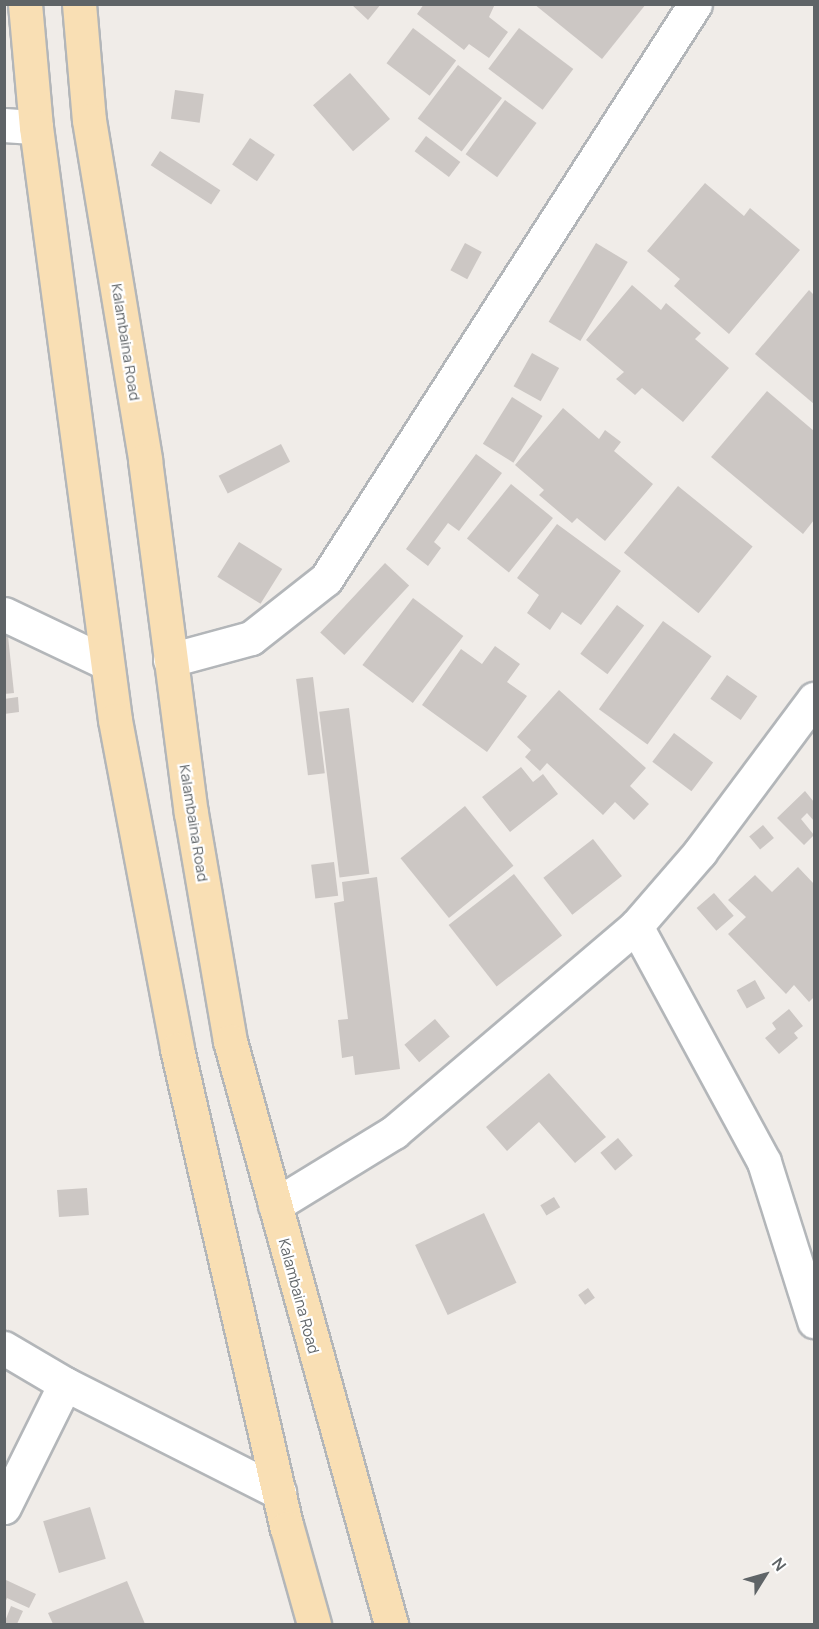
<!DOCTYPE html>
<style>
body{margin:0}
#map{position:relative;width:819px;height:1629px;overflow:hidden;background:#f0ece8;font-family:Manrope,sans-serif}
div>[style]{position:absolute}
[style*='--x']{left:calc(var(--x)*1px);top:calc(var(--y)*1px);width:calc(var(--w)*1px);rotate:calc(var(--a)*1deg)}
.building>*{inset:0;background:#ccc7c4;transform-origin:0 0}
.roads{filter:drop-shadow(2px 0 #b3b6b9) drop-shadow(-2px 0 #b3b6b9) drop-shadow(0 2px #b3b6b9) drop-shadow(0 -2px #b3b6b9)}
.minor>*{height:33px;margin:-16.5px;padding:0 16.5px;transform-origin:16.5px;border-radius:16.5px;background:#fff}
.major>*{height:33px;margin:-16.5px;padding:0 16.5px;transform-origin:16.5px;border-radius:16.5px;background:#f9dfb4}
span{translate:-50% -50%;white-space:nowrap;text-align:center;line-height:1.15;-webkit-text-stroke:4.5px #fff;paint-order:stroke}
.street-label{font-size:15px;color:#5f6467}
.frame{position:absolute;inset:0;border:6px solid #5f6467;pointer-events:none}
.north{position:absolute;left:735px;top:1545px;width:60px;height:60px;-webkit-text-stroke:4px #fff;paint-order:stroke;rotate:53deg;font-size:16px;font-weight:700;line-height:24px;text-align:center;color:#5f6467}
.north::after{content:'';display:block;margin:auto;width:21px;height:27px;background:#5f6467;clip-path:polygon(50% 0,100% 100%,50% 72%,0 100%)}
</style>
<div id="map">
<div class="building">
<div style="clip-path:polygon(351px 4px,381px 4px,368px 20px)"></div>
<div style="clip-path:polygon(424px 4px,495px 4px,489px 17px,508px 32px,489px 58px,469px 44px,464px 50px,417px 14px)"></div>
<div style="clip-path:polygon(534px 4px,646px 4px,602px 59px)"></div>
<div style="left:413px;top:28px;width:54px;height:44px;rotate:37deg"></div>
<div style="left:519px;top:28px;width:68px;height:51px;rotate:37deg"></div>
<div style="left:458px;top:65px;width:55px;height:67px;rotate:37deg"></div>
<div style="left:350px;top:73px;width:61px;height:49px;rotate:49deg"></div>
<div style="left:175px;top:90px;width:29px;height:29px;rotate:8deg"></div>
<div style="left:505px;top:100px;width:39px;height:67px;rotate:36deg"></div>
<div style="left:426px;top:136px;width:43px;height:19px;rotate:37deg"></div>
<div style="left:250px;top:138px;width:30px;height:32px;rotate:34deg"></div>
<div style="left:160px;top:151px;width:72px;height:17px;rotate:33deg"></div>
<div style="clip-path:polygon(705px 183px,744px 216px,750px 208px,800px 250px,729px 334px,674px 286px,680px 279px,647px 251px)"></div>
<div style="left:465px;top:243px;width:19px;height:31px;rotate:28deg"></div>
<div style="left:596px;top:243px;width:37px;height:92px;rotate:31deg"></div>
<div style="clip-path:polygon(632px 285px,661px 310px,666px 303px,701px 333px,695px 339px,729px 368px,683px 422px,642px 388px,635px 395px,616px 379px,624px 372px,586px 340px)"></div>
<div style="clip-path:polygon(809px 290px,814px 295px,814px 404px,755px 354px)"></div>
<div style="left:532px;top:353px;width:31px;height:38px;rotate:29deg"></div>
<div style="clip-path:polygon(767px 391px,814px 431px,814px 520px,803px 534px,711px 457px)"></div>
<div style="left:512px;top:397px;width:36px;height:55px;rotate:32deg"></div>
<div style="clip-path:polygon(563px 408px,599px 439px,605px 430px,621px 442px,614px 451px,653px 484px,605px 541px,577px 518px,572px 523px,539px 495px,544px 490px,515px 465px)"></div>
<div style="left:281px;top:444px;width:20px;height:70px;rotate:63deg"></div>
<div style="clip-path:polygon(476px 454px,502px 473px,459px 531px,448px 523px,434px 542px,441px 548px,428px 566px,406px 549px)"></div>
<div style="left:511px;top:484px;width:54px;height:70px;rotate:39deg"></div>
<div style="left:678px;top:486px;width:96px;height:86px;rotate:39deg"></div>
<div style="clip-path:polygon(557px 524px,621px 571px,581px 625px,562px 612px,550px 630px,527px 613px,539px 595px,517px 578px)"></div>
<div style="left:239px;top:542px;width:51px;height:41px;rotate:32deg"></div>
<div style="left:385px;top:563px;width:33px;height:95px;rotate:43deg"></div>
<div style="left:413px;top:598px;width:63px;height:84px;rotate:37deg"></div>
<div style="left:617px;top:605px;width:34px;height:61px;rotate:37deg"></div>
<div style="left:663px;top:621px;width:60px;height:109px;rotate:36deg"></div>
<div style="clip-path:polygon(4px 636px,8px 636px,14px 693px,4px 694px)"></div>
<div style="clip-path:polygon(495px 646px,520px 664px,507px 682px,527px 696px,487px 752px,422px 705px,461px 649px,482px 664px)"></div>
<div style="left:727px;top:675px;width:37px;height:29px;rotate:35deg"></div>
<div style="left:313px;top:677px;width:97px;height:17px;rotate:83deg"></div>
<div style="clip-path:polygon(559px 690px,646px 768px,630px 786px,649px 804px,634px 820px,615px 802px,603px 815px,547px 763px,540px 771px,525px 757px,531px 750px,517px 737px)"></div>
<div style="clip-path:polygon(18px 697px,19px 712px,4px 714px,4px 699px)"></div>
<div style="left:349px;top:708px;width:167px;height:30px;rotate:83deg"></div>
<div style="left:674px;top:733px;width:49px;height:36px;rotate:37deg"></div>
<div style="clip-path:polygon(521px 767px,533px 782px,543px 774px,558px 794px,510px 832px,482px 797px)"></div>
<div style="clip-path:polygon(805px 791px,814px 802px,814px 821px,807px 813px,801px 819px,814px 835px,804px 845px,777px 818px)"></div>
<div style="left:465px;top:806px;width:77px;height:83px;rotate:51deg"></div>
<div style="left:763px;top:825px;width:17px;height:18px;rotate:50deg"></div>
<div style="left:593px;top:839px;width:47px;height:63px;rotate:52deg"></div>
<div style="left:334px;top:862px;width:34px;height:23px;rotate:83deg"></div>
<div style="clip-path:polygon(798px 867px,814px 884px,814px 997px,809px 1002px,794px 985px,786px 994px,728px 934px,746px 917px,728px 900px,755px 875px,772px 892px)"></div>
<div style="left:514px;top:874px;width:78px;height:83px;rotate:52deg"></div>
<div style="clip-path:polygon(377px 877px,400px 1069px,355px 1075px,353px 1056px,342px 1058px,338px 1020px,348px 1019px,334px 903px,344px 901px,342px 882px)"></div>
<div style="left:714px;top:893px;width:30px;height:23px;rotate:49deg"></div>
<div style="left:755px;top:980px;width:21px;height:21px;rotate:61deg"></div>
<div style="clip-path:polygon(789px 1009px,803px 1026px,794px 1033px,798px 1038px,779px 1054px,765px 1038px,776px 1029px,772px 1023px)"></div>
<div style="left:435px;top:1019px;width:23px;height:40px;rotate:50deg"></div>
<div style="clip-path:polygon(549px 1073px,606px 1137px,575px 1163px,539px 1122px,507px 1151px,486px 1127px)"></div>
<div style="left:618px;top:1138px;width:23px;height:23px;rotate:50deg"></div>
<div style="left:87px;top:1188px;width:27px;height:30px;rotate:86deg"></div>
<div style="left:554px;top:1197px;width:12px;height:16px;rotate:59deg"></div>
<div style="left:484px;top:1213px;width:77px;height:76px;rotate:65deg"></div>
<div style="left:588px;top:1288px;width:12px;height:12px;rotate:55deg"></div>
<div style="left:90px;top:1507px;width:54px;height:49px;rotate:73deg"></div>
<div style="clip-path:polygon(6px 1580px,36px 1594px,29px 1608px,7px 1598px,4px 1605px)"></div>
<div style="clip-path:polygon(127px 1581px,145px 1624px,53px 1624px,48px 1613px)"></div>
<div style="clip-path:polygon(11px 1606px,23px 1611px,17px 1624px,4px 1624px)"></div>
</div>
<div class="roads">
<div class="minor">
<div style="--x:4;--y:125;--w:32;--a:4"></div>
<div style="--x:4;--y:614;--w:112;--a:25.4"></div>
<div style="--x:170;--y:660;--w:84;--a:-15.2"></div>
<div style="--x:251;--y:638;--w:95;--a:-38.2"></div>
<div style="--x:326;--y:579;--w:683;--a:-57.31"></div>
<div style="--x:636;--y:926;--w:268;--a:61.5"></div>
<div style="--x:764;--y:1162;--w:167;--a:72.5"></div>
<div style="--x:275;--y:1205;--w:140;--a:-31.5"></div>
<div style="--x:394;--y:1132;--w:318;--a:-40.4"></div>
<div style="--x:636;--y:926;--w:98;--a:-49.1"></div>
<div style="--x:700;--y:852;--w:191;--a:-53.3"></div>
<div style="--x:4;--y:1348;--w:71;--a:30.5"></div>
<div style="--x:65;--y:1384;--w:240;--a:26.8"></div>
<div style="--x:4;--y:1507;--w:137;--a:-63.6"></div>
</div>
<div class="major">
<div style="--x:25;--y:4;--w:123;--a:84.9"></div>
<div style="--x:36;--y:127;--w:598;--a:82.41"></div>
<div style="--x:115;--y:720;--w:335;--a:79.3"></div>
<div style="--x:177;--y:1049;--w:491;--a:77.1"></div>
<div style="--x:287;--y:1528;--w:100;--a:74.3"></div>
<div style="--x:79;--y:4;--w:116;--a:85.1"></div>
<div style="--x:89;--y:120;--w:345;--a:80.6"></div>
<div style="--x:145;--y:460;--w:356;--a:82.6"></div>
<div style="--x:191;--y:813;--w:231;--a:80.3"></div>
<div style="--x:230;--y:1041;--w:605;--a:74.56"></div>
</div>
</div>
<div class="street-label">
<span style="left:126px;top:342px;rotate:81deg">Kalambaina Road</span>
<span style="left:194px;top:823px;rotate:81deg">Kalambaina Road</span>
<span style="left:299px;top:1296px;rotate:75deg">Kalambaina Road</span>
</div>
<div class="frame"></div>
<div class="north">N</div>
</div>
